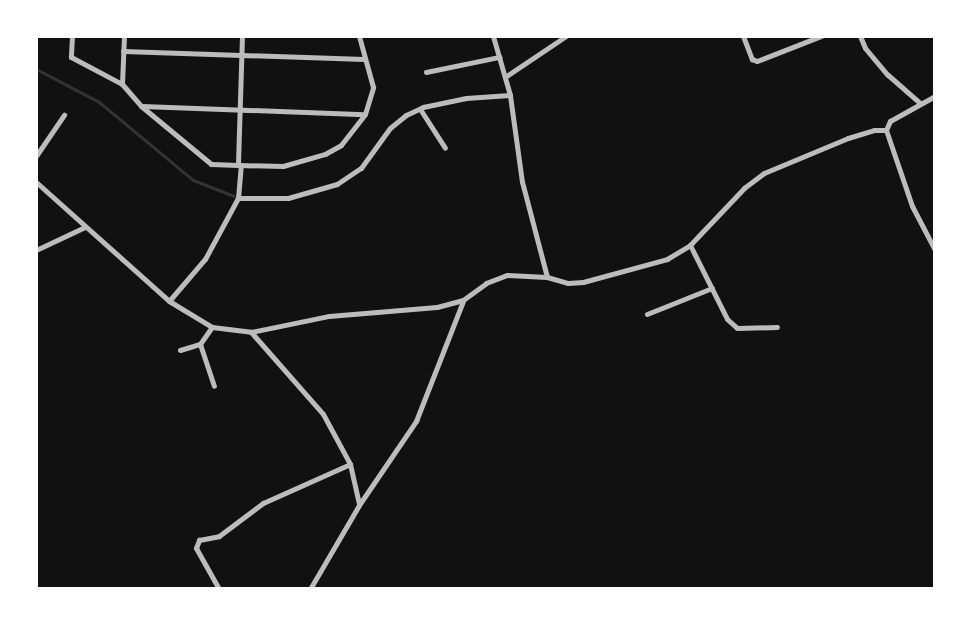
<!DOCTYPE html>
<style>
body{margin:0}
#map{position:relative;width:971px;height:625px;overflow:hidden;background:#111;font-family:Raleway,sans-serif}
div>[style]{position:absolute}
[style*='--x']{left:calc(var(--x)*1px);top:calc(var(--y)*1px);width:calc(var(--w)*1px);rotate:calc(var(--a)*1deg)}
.stream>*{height:3px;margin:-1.5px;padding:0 1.5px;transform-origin:1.5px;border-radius:1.5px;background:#333}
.minor>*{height:5px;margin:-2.5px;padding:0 2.5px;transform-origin:2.5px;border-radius:2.5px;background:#bcbcbc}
span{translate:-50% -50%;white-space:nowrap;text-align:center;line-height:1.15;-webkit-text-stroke:7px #fff;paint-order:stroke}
.frame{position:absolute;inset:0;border:38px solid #fff;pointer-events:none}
</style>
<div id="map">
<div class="stream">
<div style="--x:36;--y:69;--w:71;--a:27.6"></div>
<div style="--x:99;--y:102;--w:122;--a:39.7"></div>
<div style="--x:193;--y:180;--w:44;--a:21.3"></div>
</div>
<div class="minor">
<div style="--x:72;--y:36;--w:21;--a:93"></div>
<div style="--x:71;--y:57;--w:58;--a:27.9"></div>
<div style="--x:122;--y:84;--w:29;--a:49"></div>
<div style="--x:141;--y:106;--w:91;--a:39.6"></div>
<div style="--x:211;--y:164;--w:27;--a:2"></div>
<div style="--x:242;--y:36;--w:129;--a:91.8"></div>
<div style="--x:238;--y:165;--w:45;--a:1.3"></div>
<div style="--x:283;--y:166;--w:44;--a:-15.9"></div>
<div style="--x:325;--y:154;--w:18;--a:-29"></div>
<div style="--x:341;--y:145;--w:39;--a:-52"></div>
<div style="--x:365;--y:114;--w:28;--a:-73"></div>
<div style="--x:373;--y:87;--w:53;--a:-105.4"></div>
<div style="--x:743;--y:36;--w:25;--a:69"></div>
<div style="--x:752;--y:59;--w:5;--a:22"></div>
<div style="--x:757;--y:61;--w:69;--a:-21.3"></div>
<div style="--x:860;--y:36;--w:13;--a:67"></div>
<div style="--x:865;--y:48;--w:35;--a:50"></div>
<div style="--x:888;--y:75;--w:43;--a:41.2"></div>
<div style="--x:123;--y:51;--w:241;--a:1.9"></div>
<div style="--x:426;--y:72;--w:75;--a:-11.6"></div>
<div style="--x:505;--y:77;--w:73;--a:-33.9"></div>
<div style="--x:122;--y:84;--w:48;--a:-87.6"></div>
<div style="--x:142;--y:106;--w:222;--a:2.1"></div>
<div style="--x:420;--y:109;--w:46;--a:57.3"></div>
<div style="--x:886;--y:130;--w:80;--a:71.1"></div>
<div style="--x:912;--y:206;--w:50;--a:62.4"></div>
<div style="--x:886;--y:130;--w:10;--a:-66"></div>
<div style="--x:890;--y:121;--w:51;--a:-29.1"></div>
<div style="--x:36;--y:156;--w:50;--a:-55.7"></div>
<div style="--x:36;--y:182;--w:178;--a:41.8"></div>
<div style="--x:169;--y:301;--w:50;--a:31.2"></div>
<div style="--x:212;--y:327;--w:39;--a:7"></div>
<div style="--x:251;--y:332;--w:80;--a:-11.6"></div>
<div style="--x:329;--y:316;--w:108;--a:-4.8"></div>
<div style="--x:437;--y:307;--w:27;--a:-15"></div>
<div style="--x:463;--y:300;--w:29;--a:-36"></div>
<div style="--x:486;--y:283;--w:22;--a:-21"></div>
<div style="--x:507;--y:275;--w:40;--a:2.9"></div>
<div style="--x:547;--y:277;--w:98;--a:-104.7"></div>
<div style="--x:522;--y:182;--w:88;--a:-97.9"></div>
<div style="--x:510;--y:95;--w:61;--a:-106.1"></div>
<div style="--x:238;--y:198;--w:33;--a:-85"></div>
<div style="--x:690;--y:245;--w:83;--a:63.4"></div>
<div style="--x:727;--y:319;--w:13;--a:42"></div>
<div style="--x:737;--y:328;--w:40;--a:-1.4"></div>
<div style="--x:36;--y:250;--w:54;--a:-25.1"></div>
<div style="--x:547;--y:277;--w:22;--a:16"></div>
<div style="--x:568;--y:283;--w:15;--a:-4"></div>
<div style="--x:583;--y:282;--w:87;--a:-15.3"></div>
<div style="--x:667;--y:259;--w:27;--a:-31"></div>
<div style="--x:690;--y:245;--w:79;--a:-46.5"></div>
<div style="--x:744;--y:188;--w:25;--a:-37"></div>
<div style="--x:764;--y:173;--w:91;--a:-22.6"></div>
<div style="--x:848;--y:138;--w:27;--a:-17"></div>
<div style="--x:874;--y:130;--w:12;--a:0"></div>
<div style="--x:169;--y:301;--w:55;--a:-49.4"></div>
<div style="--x:205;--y:259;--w:69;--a:-61.6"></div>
<div style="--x:238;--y:198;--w:50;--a:0"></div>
<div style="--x:288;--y:198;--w:51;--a:-15.9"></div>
<div style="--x:337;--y:184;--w:29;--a:-34"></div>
<div style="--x:361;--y:168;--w:49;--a:-54.1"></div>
<div style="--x:390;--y:128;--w:21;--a:-39"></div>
<div style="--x:406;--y:115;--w:19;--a:-25"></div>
<div style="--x:423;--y:107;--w:44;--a:-11.8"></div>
<div style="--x:466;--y:98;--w:44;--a:-3.9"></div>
<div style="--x:647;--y:314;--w:70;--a:-21.8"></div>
<div style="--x:251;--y:332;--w:109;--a:48.7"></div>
<div style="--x:323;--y:414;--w:57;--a:61.6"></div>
<div style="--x:350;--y:464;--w:41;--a:77.3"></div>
<div style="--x:200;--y:344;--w:44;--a:71.6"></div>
<div style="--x:180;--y:350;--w:21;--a:-17"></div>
<div style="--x:200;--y:344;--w:21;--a:-55"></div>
<div style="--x:219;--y:589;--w:47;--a:-119.3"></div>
<div style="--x:196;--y:548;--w:9;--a:-69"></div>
<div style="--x:199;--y:540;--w:20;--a:-11"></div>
<div style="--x:219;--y:536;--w:55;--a:-36.9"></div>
<div style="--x:263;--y:503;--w:95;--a:-24.1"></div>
<div style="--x:310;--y:589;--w:97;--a:-59.7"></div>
<div style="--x:359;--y:505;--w:102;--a:-55.8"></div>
<div style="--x:416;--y:421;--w:129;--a:-68.6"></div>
</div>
<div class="frame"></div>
</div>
